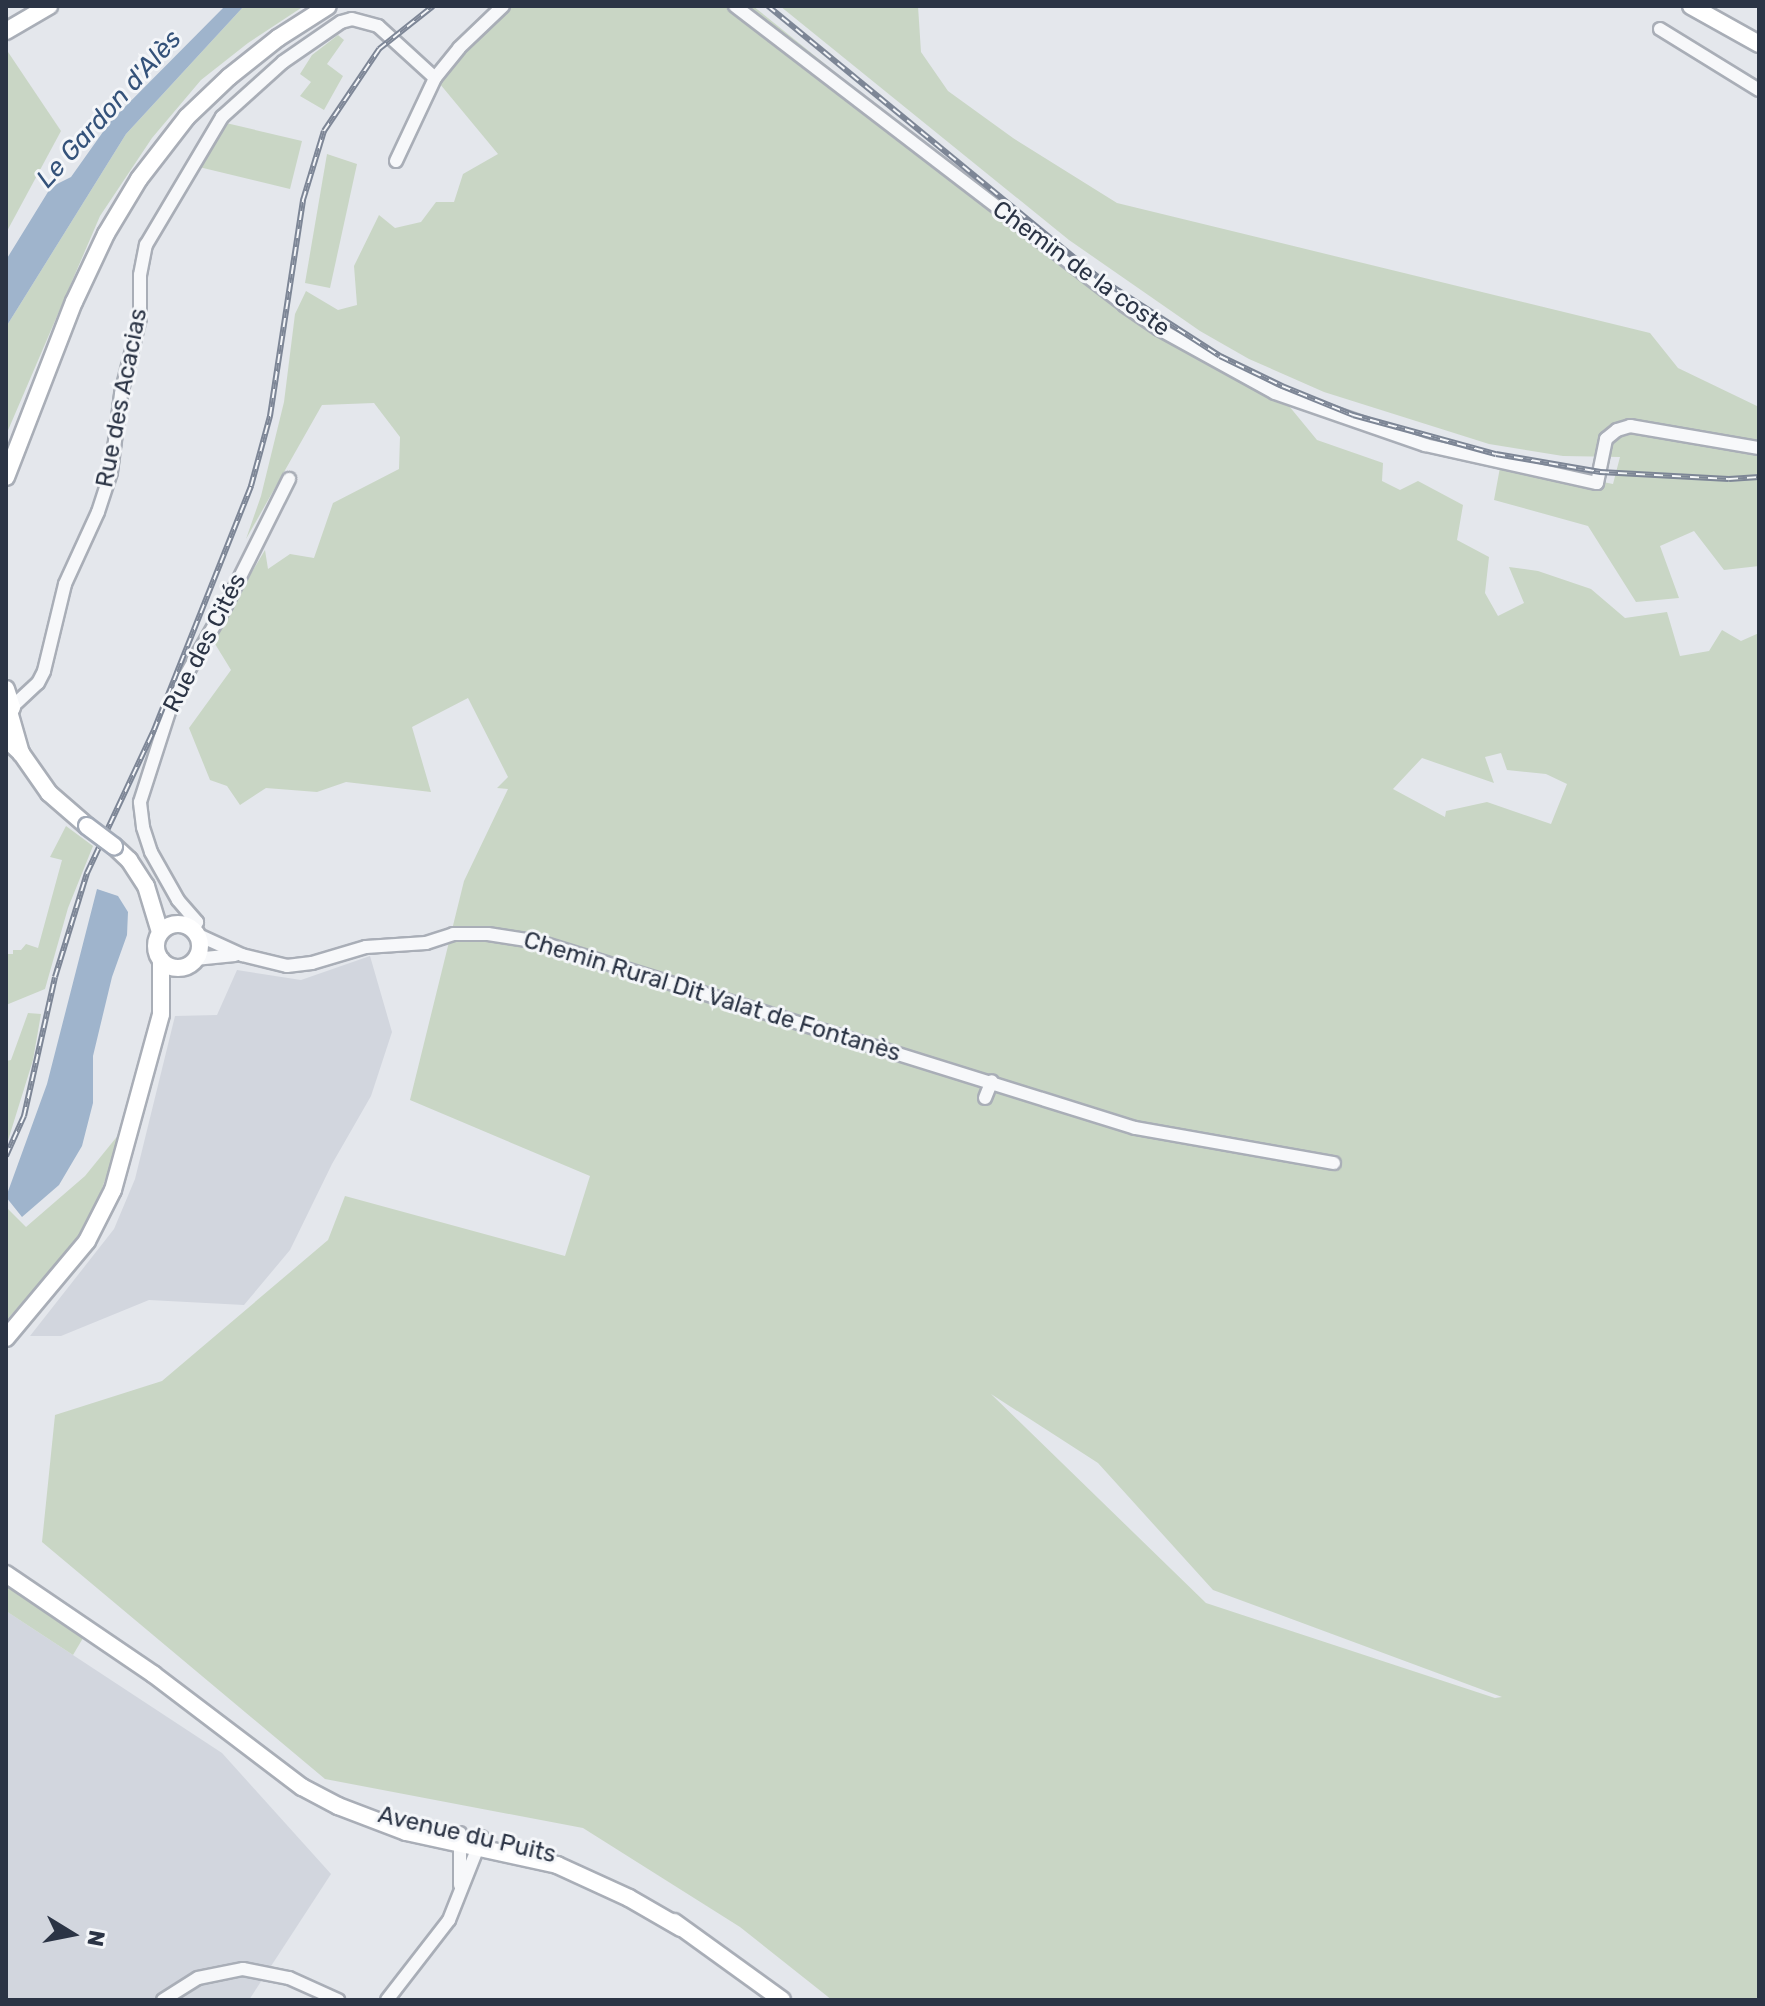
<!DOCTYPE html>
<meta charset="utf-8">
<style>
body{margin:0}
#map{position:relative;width:1765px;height:2006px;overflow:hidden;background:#e4e7ec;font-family:Rubik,sans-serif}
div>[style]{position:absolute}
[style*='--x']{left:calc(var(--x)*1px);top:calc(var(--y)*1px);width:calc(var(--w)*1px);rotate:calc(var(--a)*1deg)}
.built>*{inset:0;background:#d2d6de}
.green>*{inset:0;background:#c9d6c5}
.water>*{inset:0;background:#9fb4cc}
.roads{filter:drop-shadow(2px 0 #a9aeb7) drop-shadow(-2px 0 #a9aeb7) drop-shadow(0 2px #a9aeb7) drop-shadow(0 -2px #a9aeb7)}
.minor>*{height:12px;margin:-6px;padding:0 6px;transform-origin:6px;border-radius:6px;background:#f7f8fa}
.major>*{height:16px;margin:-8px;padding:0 8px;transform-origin:8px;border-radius:8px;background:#fff}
.major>.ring{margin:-8px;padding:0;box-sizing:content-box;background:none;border:16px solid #fff;border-radius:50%}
.rail>*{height:6px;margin-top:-3px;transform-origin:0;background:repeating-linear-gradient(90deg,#f4f6f9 0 9px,#7d8696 0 18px);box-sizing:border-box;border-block:2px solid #7d8696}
.bridges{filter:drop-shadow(2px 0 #a3abb8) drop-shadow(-2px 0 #a3abb8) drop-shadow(0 2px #a3abb8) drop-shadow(0 -2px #a3abb8)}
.major-bridge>*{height:16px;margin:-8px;padding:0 8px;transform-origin:8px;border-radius:8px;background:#fff}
span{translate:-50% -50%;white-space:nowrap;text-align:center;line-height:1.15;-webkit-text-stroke:6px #f4f6f9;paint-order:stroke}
.street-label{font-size:24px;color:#2b3445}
.water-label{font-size:26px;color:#34527a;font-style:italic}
.frame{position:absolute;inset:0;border:8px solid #2b3445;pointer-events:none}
.north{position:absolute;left:32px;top:1894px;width:80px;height:80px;-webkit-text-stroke:6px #f4f6f9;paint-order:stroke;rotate:100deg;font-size:22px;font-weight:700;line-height:32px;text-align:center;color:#2b3445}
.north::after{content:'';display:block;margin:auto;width:28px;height:36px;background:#2b3445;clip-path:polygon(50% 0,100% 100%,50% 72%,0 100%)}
</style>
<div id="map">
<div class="built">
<div style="clip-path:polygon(370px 956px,392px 1032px,371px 1096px,332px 1164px,290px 1250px,244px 1305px,149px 1300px,61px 1336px,30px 1336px,114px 1229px,135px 1179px,175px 1016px,217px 1015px,237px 970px,301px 980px)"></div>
<div style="clip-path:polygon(6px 1611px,222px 1753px,331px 1874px,249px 2000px,6px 2000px)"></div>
</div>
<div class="green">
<div style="clip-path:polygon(244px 6px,304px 6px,248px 43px,201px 80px,152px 138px,100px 216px,6px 435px,6px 327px,126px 134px)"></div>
<div style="clip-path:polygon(evenodd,509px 6px,753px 6px,1124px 305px,1289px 406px,1317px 440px,1383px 463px,1382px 481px,1400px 490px,1418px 481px,1463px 505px,1457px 540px,1489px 557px,1485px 593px,1498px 616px,1524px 603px,1509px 567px,1538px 571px,1591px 589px,1625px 618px,1667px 612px,1680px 656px,1709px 651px,1722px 630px,1741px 641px,1759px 633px,1759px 2000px,832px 2000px,740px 1927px,583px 1828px,325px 1779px,42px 1542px,55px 1415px,162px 1381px,328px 1240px,345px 1196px,565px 1256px,590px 1176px,410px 1100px,464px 881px,508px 789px,497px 788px,508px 777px,468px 698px,412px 727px,431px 792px,346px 782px,317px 792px,266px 788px,240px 805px,227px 786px,210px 780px,189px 728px,231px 670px,212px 639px,265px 550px,268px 569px,290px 554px,314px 558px,333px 503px,399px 469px,400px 437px,374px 403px,322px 405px,246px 539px,261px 496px,284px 402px,295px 314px,306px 291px,338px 310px,357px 305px,354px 266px,379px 215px,395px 228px,421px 222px,436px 202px,454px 202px,463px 174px,498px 154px,435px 78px,509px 6px,1501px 753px,1507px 770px,1546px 774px,1567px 784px,1551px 824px,1487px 802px,1446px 811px,1445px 817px,1393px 789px,1422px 758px,1494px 783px,1485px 757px,1501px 753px,509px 6px,991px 1394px,1098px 1463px,1213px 1590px,1502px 1697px,1495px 1698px,1206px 1603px,991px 1394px)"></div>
<div style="clip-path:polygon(780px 6px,918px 6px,921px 52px,948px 91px,1013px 138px,1117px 203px,1650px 333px,1678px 368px,1759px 407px,1759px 566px,1724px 570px,1694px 531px,1660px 546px,1679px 598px,1636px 602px,1588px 526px,1494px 500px,1501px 462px,1613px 484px,1620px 457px,1563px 456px,1489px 444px,1324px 392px,1249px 359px,1200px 331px,1069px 240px)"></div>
<div style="clip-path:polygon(338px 35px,344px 40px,327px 64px,343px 76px,324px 110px,300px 96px,311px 82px,300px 74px,312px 55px)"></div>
<div style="clip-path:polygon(6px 49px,61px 131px,6px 233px)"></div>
<div style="clip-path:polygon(226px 123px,302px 141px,290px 189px,199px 167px)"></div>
<div style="clip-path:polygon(327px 154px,357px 164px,330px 288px,305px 283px)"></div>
<div style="clip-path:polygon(66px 826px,93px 846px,68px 908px,45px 989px,6px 1005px,6px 954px,13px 954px,13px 950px,21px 950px,26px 944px,38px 948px,62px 860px,50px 857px)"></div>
<div style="clip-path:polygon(28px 1013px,41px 1014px,33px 1060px,6px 1147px,6px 1061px,11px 1060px)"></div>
<div style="clip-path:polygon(124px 1128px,101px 1191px,76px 1240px,6px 1321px,6px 1207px,26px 1227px,85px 1176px)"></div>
<div style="clip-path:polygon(6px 1586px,83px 1638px,73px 1655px,6px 1611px)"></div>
</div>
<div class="water">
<div style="clip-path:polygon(225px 6px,244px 6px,126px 134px,6px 327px,6px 260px,51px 187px,71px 177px,110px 122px)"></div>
<div style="clip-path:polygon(97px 889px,118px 896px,128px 912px,127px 935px,112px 977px,93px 1056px,93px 1103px,82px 1146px,59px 1185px,22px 1217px,6px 1197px,47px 1084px)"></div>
</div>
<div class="roads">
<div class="minor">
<div style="--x:735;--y:6;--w:491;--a:37.5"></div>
<div style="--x:1124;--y:305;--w:42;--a:34.4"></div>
<div style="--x:1159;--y:329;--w:132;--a:28.9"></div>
<div style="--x:1275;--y:393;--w:159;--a:19.1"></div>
<div style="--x:1425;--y:445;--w:176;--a:12.5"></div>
<div style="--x:1597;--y:483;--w:45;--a:-78.4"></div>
<div style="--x:1606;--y:439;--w:14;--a:-39"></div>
<div style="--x:1617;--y:430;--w:14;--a:-17"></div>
<div style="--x:1630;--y:426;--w:131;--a:9.7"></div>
<div style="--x:1660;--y:29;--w:116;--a:31.6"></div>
<div style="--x:396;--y:161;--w:92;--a:-64.8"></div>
<div style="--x:435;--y:78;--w:38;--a:-51"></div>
<div style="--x:459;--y:48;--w:61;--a:-43.7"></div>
<div style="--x:12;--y:707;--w:35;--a:-43"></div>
<div style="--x:38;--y:683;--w:13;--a:-63"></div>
<div style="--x:44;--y:671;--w:89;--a:-76.4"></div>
<div style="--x:65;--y:584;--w:79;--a:-65.4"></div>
<div style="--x:98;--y:512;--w:42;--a:-72"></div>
<div style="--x:111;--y:472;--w:79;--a:-82.7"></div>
<div style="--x:121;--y:394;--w:78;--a:-76"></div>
<div style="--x:140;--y:318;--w:43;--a:-90"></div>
<div style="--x:140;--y:275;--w:31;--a:-79"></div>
<div style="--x:146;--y:245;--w:149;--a:-59.3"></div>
<div style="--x:222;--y:117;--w:82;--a:-42"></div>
<div style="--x:283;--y:62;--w:70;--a:-34.6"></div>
<div style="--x:341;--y:22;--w:11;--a:-15"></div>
<div style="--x:352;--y:19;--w:27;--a:15"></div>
<div style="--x:378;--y:26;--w:77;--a:42.4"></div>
<div style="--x:193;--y:930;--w:9;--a:-63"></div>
<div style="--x:197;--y:922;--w:29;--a:-131"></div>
<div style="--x:178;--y:900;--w:55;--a:-119.4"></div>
<div style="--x:151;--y:852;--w:26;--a:-108"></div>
<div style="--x:143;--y:827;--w:25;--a:-97"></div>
<div style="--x:140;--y:802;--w:111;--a:-72.2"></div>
<div style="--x:174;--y:696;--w:105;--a:-60.3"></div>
<div style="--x:226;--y:605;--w:141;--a:-63.4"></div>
<div style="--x:196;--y:934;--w:51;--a:24.5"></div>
<div style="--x:242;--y:955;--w:46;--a:13.7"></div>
<div style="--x:287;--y:966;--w:25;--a:-7"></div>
<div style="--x:312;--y:963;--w:56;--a:-16.5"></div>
<div style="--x:366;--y:947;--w:60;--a:-3.8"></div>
<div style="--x:426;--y:943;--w:28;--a:-18"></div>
<div style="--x:453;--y:934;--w:35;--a:0"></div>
<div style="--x:488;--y:934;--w:52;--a:8.9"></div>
<div style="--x:539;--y:942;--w:624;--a:17.33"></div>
<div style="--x:1135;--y:1128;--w:202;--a:10"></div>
<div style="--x:195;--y:959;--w:40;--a:-5.7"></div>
<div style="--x:985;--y:1098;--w:18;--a:-68"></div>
<div style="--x:460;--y:1833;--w:52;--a:90"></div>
<div style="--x:163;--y:2000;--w:41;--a:-32.2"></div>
<div style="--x:198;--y:1978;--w:46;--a:-11.3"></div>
<div style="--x:243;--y:1969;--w:47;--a:11.1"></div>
<div style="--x:289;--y:1978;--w:54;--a:24.2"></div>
<div style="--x:387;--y:2000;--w:101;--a:-52.2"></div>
<div style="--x:449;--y:1920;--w:89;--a:-68.3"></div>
</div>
<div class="major">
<div style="--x:1691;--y:6;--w:78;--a:29.2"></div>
<div style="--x:6;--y:31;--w:50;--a:-30.2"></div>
<div style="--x:6;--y:477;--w:188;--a:-68.8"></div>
<div style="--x:74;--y:302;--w:75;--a:-64.8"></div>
<div style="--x:106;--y:234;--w:64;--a:-59"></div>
<div style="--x:139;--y:179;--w:78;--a:-52.3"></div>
<div style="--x:187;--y:117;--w:58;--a:-43.6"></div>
<div style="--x:229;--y:77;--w:63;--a:-38.5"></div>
<div style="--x:278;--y:38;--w:59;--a:-32.6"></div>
<div style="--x:6;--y:689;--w:19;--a:72"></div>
<div style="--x:12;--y:707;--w:14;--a:115"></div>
<div style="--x:10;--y:715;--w:40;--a:74"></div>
<div style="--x:6;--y:739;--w:21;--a:43"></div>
<div style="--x:21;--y:753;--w:49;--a:55"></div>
<div style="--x:49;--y:793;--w:50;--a:41"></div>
<div style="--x:114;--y:846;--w:21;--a:43"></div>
<div style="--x:129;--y:860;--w:31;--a:57"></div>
<div style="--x:146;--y:886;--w:48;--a:73.1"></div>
<div class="ring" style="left:156px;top:924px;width:28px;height:28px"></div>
<div style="--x:6;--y:1338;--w:126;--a:-50.1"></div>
<div style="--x:87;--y:1241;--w:57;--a:-63"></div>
<div style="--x:113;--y:1190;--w:182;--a:-74.7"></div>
<div style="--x:161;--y:1014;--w:54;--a:-90"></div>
<div style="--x:6;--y:1574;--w:178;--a:34.2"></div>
<div style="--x:153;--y:1674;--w:187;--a:37.2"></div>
<div style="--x:302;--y:1787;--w:41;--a:27.8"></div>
<div style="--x:338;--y:1806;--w:73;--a:20.9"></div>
<div style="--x:406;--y:1832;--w:155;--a:12.3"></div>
<div style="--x:557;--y:1865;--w:79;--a:24.6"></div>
<div style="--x:629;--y:1898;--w:60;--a:30"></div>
<div style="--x:674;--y:1922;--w:133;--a:35.8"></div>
</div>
</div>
<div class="rail">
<div style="--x:768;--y:6;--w:432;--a:39.4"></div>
<div style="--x:1102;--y:280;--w:140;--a:32.8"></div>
<div style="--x:1220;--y:356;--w:69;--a:25.8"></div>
<div style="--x:1282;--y:386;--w:77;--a:22.2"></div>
<div style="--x:1353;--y:415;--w:148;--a:15.3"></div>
<div style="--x:1496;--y:454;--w:106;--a:9.8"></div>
<div style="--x:1600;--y:472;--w:129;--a:3.1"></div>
<div style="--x:1729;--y:479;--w:30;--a:-4"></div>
<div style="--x:6;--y:1156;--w:44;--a:-65.8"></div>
<div style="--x:24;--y:1116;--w:142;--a:-77.4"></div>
<div style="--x:55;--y:977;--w:109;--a:-72.9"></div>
<div style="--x:87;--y:873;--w:158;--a:-64.9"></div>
<div style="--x:154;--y:730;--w:263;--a:-68.3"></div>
<div style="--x:251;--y:486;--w:73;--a:-74.8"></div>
<div style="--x:270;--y:416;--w:219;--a:-81.3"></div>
<div style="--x:303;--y:200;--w:72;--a:-73.1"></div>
<div style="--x:324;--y:131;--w:99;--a:-56.1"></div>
<div style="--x:379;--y:49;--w:69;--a:-38.5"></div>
</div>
<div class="bridges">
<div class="major-bridge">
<div style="--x:87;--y:826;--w:34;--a:37"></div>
</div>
</div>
<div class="street-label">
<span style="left:1081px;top:269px;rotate:36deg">Chemin de la coste</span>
<span style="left:122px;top:398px;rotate:-79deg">Rue des Acacias</span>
<span style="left:205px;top:643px;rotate:-63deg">Rue des Cités</span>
<span style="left:712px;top:997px;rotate:17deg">Chemin Rural Dit Valat de Fontanès</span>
<span style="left:467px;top:1835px;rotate:13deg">Avenue du Puits</span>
</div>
<div class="water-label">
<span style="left:109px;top:109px;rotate:-48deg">Le Gardon d'Alès</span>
</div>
<div class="frame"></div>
<div class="north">N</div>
</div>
